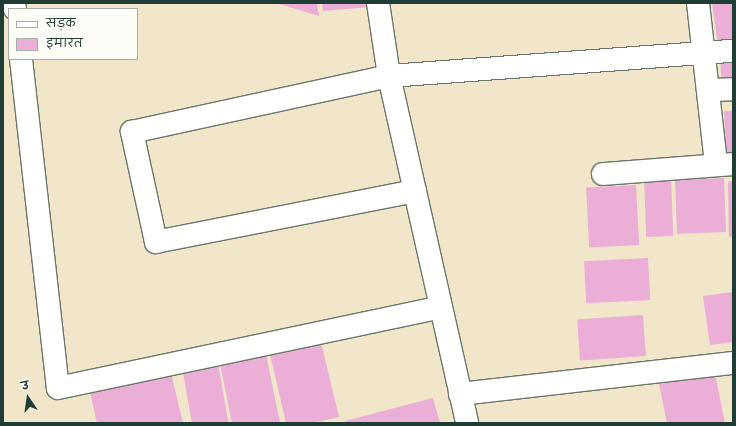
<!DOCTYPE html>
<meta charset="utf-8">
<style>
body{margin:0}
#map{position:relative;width:736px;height:426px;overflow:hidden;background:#f1e5ca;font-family:"Shantell Sans","Playpen Sans Deva",sans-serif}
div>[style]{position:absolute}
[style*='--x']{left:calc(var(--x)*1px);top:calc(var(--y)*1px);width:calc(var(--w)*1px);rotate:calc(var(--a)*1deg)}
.building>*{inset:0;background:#eaaed7;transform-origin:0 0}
.roads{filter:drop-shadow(1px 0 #687868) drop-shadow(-1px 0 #687868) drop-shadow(0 1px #687868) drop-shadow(0 -1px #687868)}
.street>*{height:22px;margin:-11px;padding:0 11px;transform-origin:11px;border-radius:11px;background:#fff}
span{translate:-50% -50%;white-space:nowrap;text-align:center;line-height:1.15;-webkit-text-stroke:3px #fdfcf7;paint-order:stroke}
.frame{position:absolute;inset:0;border:4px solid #1f3d34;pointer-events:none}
.legend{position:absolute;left:8px;top:8px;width:130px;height:52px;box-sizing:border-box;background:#fdfcf7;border:1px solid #a4b0a9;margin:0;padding:5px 7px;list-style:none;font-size:12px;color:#1f3d34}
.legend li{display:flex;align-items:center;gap:8px;height:20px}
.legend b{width:20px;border:1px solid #a4b0a9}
.north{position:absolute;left:8px;top:378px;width:40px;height:40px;-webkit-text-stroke:3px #fdfcf7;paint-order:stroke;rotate:347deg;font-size:11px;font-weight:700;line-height:16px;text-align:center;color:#1f3d34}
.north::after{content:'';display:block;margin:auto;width:14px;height:18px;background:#1f3d34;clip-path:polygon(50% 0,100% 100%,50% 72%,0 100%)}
</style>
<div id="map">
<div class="building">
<div style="clip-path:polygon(276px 3px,317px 3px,319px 16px)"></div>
<div style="clip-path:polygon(322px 3px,370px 3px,370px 7px,323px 11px)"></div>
<div style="clip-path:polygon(712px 3px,733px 3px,733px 43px,718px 45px)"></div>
<div style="clip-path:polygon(733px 57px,733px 84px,722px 85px,720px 58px)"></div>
<div style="clip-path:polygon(724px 111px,733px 111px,733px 161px,727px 162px)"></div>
<div style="left:671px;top:174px;width:62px;height:27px;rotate:88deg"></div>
<div style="left:724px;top:178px;width:54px;height:49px;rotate:88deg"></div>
<div style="clip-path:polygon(733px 181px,733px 236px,729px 237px,728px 182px)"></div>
<div style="left:636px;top:185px;width:60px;height:50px;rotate:87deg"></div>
<div style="left:648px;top:258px;width:42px;height:64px;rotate:87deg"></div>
<div style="clip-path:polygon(733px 292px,733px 342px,710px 345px,703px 296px)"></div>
<div style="left:643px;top:315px;width:41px;height:66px;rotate:86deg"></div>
<div style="clip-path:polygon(320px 338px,339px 417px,312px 423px,286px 423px,269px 350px)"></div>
<div style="clip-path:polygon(266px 354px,280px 423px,232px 423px,220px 364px)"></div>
<div style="left:217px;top:358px;width:66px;height:36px;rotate:80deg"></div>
<div style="clip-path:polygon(171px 373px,183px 423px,97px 423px,90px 392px)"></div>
<div style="clip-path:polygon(715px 374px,725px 423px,667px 423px,659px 384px)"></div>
<div style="clip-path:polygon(433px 398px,440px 423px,346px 423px,345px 421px)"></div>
</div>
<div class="roads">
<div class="street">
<div style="--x:14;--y:3;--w:6;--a:81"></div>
<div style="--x:378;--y:3;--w:74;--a:81.4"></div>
<div style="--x:389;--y:76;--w:356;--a:77.3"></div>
<div style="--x:698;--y:3;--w:162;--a:83.6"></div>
<div style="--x:21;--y:59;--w:331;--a:83.6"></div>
<div style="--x:58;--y:388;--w:391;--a:-11.9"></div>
<div style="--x:709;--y:90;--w:24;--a:-2"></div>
<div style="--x:603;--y:174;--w:130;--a:-4.4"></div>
<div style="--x:415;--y:191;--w:264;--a:168.9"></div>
<div style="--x:156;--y:242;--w:113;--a:-102.3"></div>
<div style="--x:132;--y:132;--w:263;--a:-12.3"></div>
<div style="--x:389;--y:76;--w:345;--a:-4.2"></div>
<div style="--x:460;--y:394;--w:275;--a:-6.5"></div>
</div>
</div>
<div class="frame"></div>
<ul class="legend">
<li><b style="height:5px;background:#fff"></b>सड़क</li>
<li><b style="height:11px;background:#eaaed7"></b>इमारत</li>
</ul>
<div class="north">उ</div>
</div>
